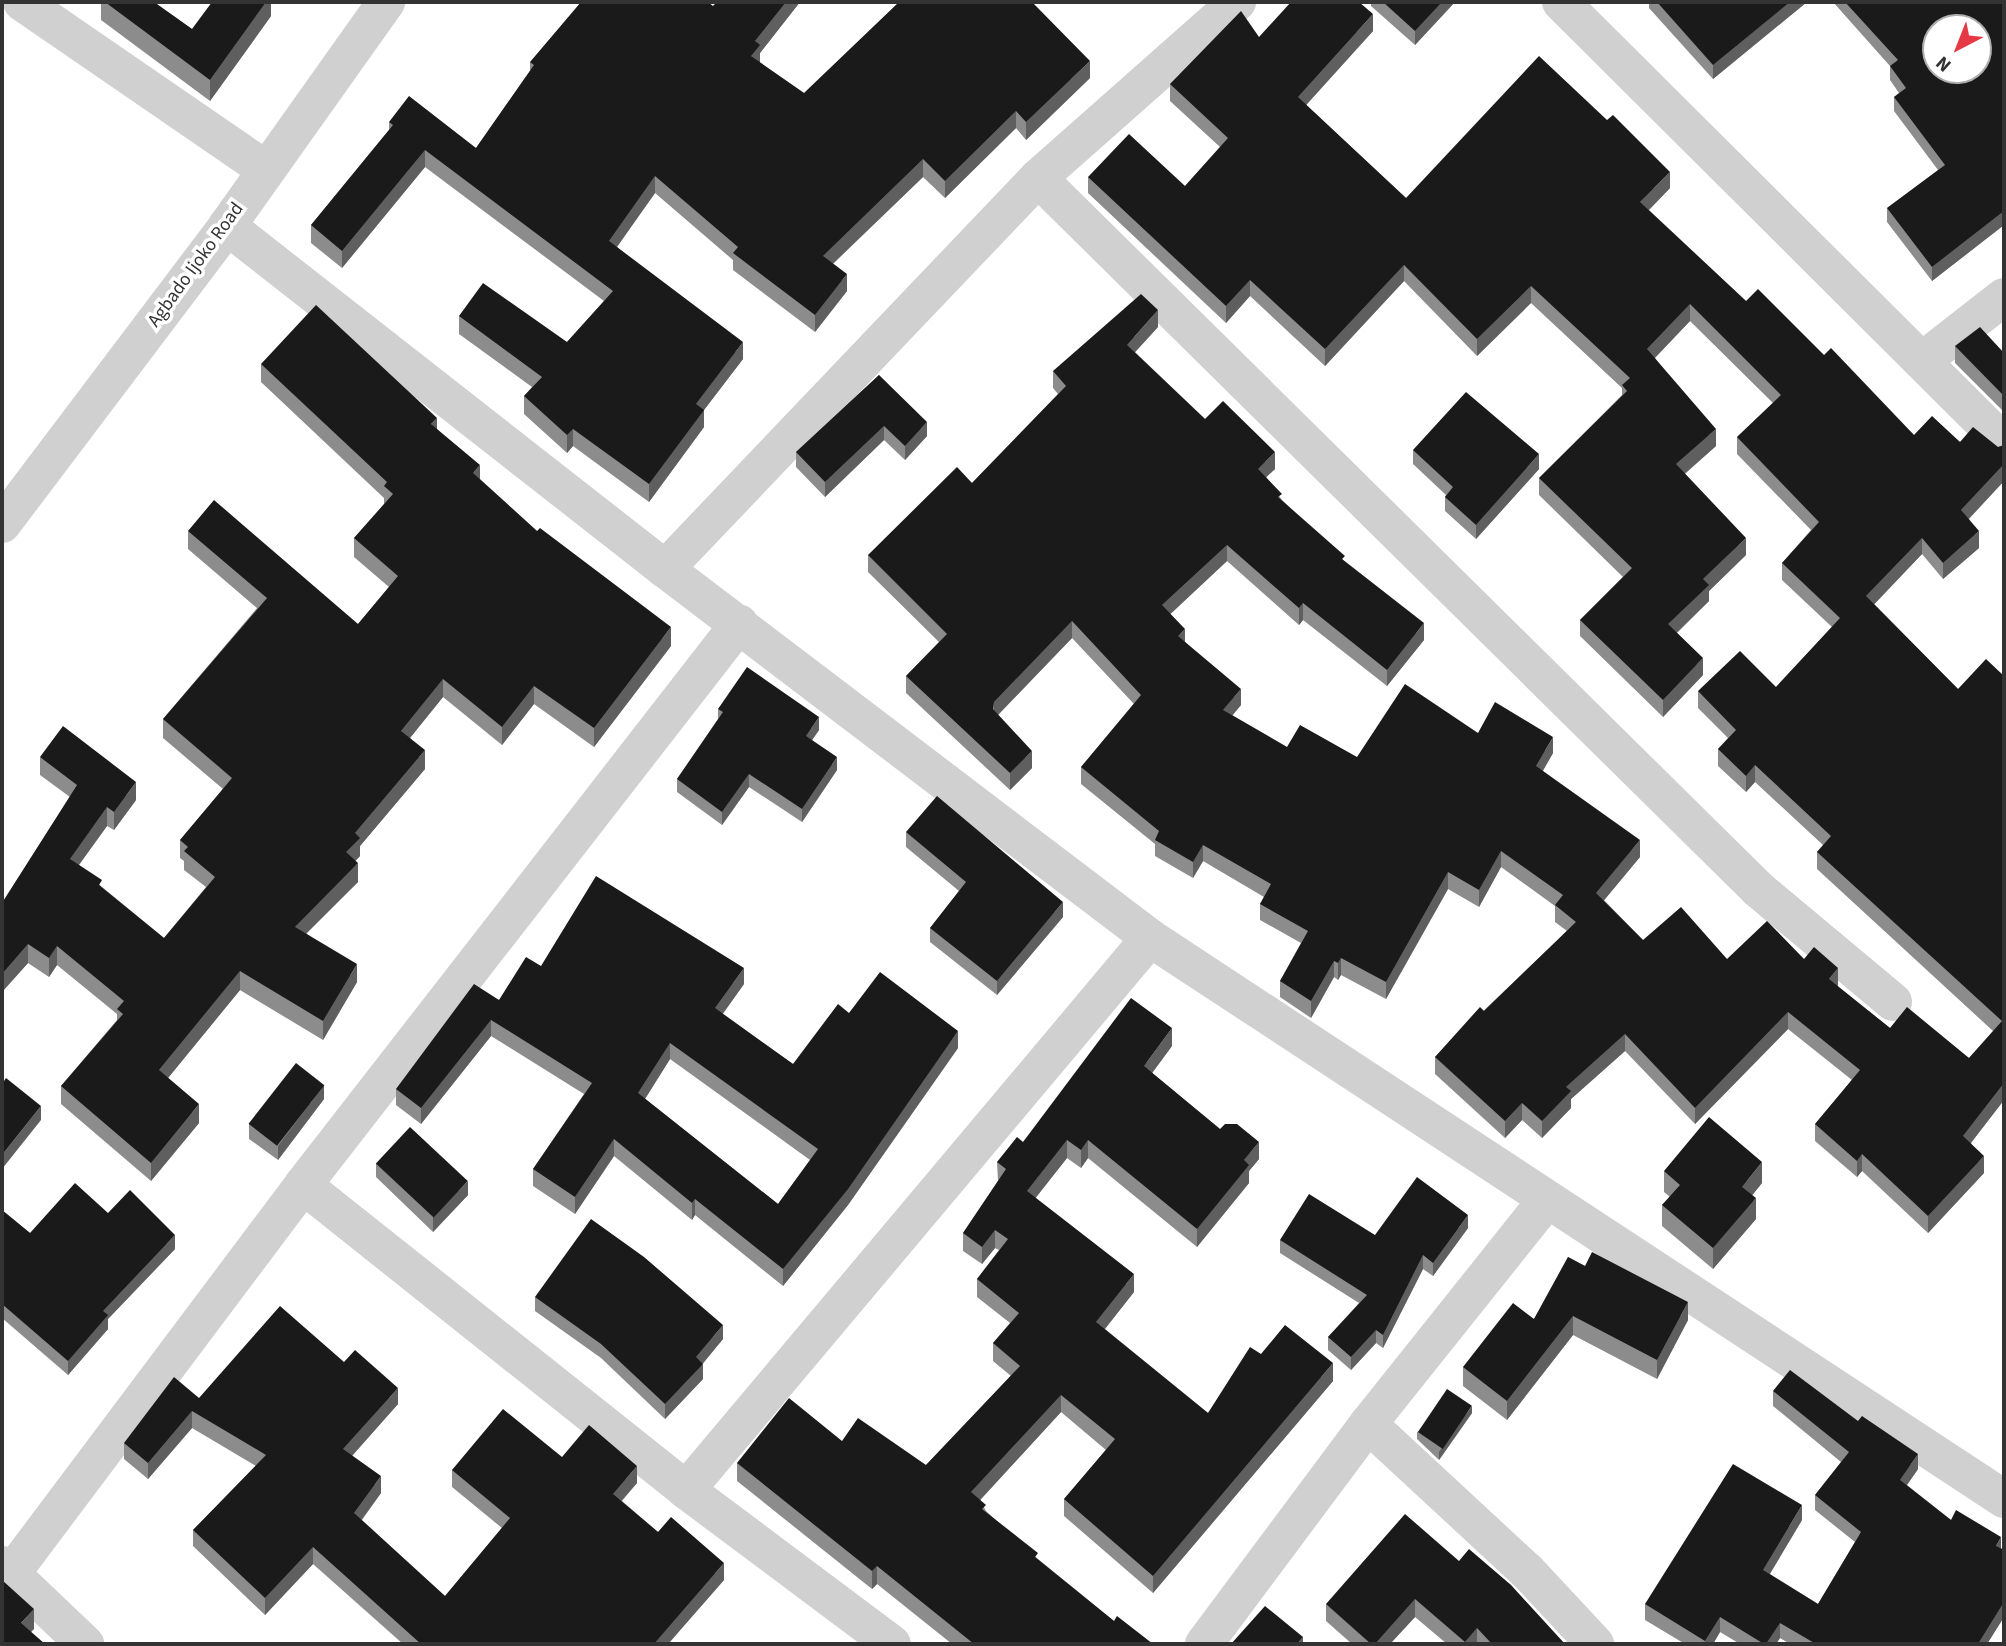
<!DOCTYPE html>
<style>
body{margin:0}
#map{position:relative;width:2006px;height:1646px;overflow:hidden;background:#fff;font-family:"Source Sans 3",sans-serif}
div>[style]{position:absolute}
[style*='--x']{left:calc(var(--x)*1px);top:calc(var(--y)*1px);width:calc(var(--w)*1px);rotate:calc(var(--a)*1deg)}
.minor>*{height:38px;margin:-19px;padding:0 19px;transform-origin:19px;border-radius:19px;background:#d0d0d0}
.wall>*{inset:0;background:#8c8c8c}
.shaded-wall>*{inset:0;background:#5f5f5f}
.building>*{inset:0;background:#1a1a1a;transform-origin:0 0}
span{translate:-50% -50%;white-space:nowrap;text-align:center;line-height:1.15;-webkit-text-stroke:7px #fff;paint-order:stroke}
.street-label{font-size:19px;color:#333}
.frame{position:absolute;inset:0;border:4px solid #333;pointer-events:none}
.north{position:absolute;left:1922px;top:14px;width:70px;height:70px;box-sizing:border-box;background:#fff;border:2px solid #adadad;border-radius:50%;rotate:222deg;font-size:19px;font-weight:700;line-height:28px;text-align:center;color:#333}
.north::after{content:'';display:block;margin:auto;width:24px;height:32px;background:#e63946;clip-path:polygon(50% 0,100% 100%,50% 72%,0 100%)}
</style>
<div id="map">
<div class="minor">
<div style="--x:22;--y:2;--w:295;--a:34.5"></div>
<div style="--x:1561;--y:2;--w:625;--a:44.87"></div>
<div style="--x:1038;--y:178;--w:1012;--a:44.64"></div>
<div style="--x:1758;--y:889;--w:176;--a:39.9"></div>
<div style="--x:227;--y:226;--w:556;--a:38.06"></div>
<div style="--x:665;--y:569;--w:609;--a:37.26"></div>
<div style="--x:1150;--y:938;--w:1022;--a:33.3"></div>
<div style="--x:1922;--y:361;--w:104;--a:-38"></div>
<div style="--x:2;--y:524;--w:373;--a:-52.9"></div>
<div style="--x:227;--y:226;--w:275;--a:-54.6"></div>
<div style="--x:665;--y:569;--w:540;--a:-46.35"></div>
<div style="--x:1038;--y:178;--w:266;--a:-41.5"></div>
<div style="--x:303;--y:1185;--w:490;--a:38.5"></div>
<div style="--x:686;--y:1490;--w:257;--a:36.8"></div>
<div style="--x:1368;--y:1424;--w:217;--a:42.8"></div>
<div style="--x:1527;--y:1571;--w:100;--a:47"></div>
<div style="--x:686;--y:1490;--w:721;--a:-49.95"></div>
<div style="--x:2;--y:1565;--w:115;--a:43.6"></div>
<div style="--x:11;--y:1574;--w:486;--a:-53.1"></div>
<div style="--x:303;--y:1185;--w:711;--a:-52.15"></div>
<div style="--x:1204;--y:1644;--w:274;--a:-53.3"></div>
<div style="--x:1368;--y:1424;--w:287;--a:-51.4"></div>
</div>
<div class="wall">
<div style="clip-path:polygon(101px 2px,154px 2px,192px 29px,271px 2px,271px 16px,210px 101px,101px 20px)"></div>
<div style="clip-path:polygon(717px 2px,800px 2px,760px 53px,760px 63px,804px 93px,1090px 78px,1026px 140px,1016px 128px,945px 198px,923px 177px,833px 264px,847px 291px,815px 332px,733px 270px,733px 260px,655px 193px,617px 247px,743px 359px,704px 410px,704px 427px,649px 502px,573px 446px,567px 453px,524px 414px,524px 396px,532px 387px,459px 334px,459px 316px,567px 342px,604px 301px,425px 167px,342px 268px,311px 243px,311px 225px,389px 130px,389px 122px,476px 148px,530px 71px,530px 62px,713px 6px)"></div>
<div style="clip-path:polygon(1371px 2px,1455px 2px,1415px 45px,1371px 6px)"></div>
<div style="clip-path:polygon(1649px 2px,1807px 2px,1713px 79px,1649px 8px)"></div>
<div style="clip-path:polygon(1833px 2px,2001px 2px,2004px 5px,2004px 225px,1932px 281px,1887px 222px,1887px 208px,1938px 170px,1894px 111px,1894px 97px,1899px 93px,1890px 80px,1890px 66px)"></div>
<div style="clip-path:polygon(1373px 31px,1306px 105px,1406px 198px,1670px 188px,1649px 210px,1746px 301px,1824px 355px,1914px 435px,1998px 447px,2004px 445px,2004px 481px,1969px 519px,1979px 548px,1943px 579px,1922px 554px,1874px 604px,1958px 689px,2004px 676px,2004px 1100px,1971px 1143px,1984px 1173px,1928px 1233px,1862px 1171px,1857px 1177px,1815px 1141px,1815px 1124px,1852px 1080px,1788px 1029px,1695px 1124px,1625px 1051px,1571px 1099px,1571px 1108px,1542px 1138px,1522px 1120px,1505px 1138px,1435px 1074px,1435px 1057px,1567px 931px,1555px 922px,1555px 906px,1501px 867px,1479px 907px,1448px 889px,1386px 999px,1341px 975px,1338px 980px,1334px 977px,1311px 1018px,1280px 997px,1280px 981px,1301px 943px,1260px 920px,1260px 904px,1264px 897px,1203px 861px,1193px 878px,1155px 856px,1155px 844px,1081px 784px,1081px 767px,1134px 704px,1072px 638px,998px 715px,1032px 768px,1010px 790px,906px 693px,906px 676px,939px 642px,868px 572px,868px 555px,972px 483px,1058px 394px,1053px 388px,1053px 371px,1158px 327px,1135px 352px,1205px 419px,1275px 469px,1266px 477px,1282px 500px,1424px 640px,1387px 686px,1303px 620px,1299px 625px,1227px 561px,1170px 614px,1185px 642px,1241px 705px,1232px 715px,1287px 747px,1357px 757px,1478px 733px,1553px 753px,1543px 771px,1640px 857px,1604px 900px,1643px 940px,1727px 959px,1804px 959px,1838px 985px,1837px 986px,1890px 1028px,1969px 1058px,1993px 1031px,1817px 869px,1817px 852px,1823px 845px,1755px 782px,1746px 792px,1718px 766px,1718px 749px,1728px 738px,1698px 708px,1698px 691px,1776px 687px,1832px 627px,1782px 580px,1782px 563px,1811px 530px,1737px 454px,1737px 437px,1773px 403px,1690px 321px,1655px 358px,1716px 446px,1685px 474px,1746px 555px,1709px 591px,1709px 601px,1677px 633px,1703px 675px,1663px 717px,1580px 636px,1580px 620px,1623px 577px,1539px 495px,1539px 478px,1622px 395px,1622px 388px,1531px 303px,1477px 356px,1404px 281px,1325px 366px,1250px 296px,1226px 323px,1088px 193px,1088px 177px,1185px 186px,1220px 147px,1170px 101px,1170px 84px,1259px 37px)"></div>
<div style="clip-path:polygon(1955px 346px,2004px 353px,2004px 412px,1955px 363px)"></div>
<div style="clip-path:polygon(261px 364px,437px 429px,480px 479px,537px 531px,671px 646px,594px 747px,534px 704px,502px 745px,443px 697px,410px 738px,425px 769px,360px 846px,360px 856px,355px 861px,358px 882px,306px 933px,357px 982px,323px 1040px,240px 990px,168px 1078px,199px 1123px,151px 1181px,61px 1104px,61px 1086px,117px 1020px,117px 1014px,57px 965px,49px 977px,28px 963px,2px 992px,2px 903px,70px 797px,40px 775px,40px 757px,136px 800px,114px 830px,107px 826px,79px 865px,102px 887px,164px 938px,206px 887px,184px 870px,184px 861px,180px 858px,180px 840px,223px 789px,163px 738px,163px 719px,257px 608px,188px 549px,188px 531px,358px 624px,389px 587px,354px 557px,354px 538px,384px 504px,384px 498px,261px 382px)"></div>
<div style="clip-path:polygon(879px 375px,927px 436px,905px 460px,884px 440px,825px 497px,796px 467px,796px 452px)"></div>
<div style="clip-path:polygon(1413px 450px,1539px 469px,1476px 539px,1445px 511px,1445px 497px,1446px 495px,1413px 464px)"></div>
<div style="clip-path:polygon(718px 709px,819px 730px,812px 740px,837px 770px,802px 822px,749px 787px,722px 825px,677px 792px,677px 779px,718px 719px)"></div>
<div style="clip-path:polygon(906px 832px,1063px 917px,997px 995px,930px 942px,930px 928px,959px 891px,906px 847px)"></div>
<div style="clip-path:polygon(evenodd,541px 966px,744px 984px,722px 1014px,793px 1064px,849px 1013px,958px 1048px,848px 1205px,783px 1286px,695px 1215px,692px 1220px,614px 1156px,575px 1214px,533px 1186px,533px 1169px,584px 1094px,491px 1036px,421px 1124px,396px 1105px,396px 1089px,499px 1000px,541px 966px,670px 1059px,810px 1160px,778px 1204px,645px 1099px,670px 1059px)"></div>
<div style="clip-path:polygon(1172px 1046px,1152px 1073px,1220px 1129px,1259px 1159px,1249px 1171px,1249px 1183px,1197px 1247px,1088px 1158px,1081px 1168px,1067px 1158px,1035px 1198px,1134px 1292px,1105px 1329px,1208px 1413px,1261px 1354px,1333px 1381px,1153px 1593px,1064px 1516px,1064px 1499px,1106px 1450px,1061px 1412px,980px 1500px,986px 1511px,1038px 1559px,1114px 1621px,1153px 1644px,952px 1644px,877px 1584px,872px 1589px,737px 1481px,737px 1463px,842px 1441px,926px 1465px,1011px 1376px,993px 1361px,993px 1343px,1010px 1323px,977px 1297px,977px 1279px,999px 1250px,995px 1248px,982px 1264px,963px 1251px,963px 1233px,998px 1181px,997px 1162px,1023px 1142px)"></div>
<div style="clip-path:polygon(324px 1099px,278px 1160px,249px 1139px,249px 1124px)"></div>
<div style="clip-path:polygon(376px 1163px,468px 1195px,433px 1232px,376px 1177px)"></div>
<div style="clip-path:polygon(1664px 1171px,1762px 1183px,1752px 1195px,1756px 1219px,1713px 1269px,1662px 1226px,1662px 1205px,1670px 1197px,1664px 1192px)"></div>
<div style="clip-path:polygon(2px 1210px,30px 1233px,108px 1213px,175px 1249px,108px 1319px,108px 1329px,68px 1375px,2px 1318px)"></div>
<div style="clip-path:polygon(1468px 1228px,1433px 1276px,1423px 1269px,1383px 1348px,1376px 1343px,1351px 1370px,1328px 1350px,1328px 1337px,1359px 1303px,1280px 1253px,1280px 1240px,1375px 1235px)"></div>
<div style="clip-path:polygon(1568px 1257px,1688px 1320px,1657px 1379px,1573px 1335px,1507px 1420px,1463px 1386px,1463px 1367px,1534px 1319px)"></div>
<div style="clip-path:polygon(535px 1297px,723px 1339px,702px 1364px,703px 1379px,665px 1419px,601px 1358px,535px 1311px)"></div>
<div style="clip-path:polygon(344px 1362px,398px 1404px,352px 1456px,381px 1493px,362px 1520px,445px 1596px,502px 1528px,452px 1487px,452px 1470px,562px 1457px,637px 1483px,622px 1501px,658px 1532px,724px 1580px,668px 1644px,403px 1644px,313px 1564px,265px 1615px,193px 1546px,193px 1530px,256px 1466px,192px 1428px,148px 1479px,124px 1459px,124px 1443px,199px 1398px)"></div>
<div style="clip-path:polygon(1773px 1391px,1918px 1469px,1907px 1485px,1951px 1520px,2004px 1550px,2004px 1617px,1987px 1644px,1790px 1644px,1780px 1638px,1776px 1644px,1740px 1644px,1720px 1632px,1713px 1644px,1685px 1644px,1645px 1620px,1645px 1604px,1802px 1520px,1770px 1574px,1818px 1604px,1855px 1542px,1815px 1510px,1815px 1495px,1841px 1462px,1773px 1406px)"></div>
<div style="clip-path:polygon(1472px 1413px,1439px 1460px,1417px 1439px,1417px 1432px)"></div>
<div style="clip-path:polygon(1459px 1561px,1565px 1644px,1447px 1644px,1415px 1617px,1390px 1644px,1352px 1644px,1326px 1621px,1326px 1604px)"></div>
</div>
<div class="shaded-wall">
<div style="clip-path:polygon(266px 2px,271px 2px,271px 16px,210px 101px,210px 80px)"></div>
<div style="clip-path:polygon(786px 2px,800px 2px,760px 53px,760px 63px,751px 56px,755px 41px)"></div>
<div style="clip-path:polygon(1442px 2px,1455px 2px,1415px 45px,1415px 31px)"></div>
<div style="clip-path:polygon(1790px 2px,1807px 2px,1713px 79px,1713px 65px)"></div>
<div style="clip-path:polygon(1373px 14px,1373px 31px,1298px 114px,1298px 97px)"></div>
<div style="clip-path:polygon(1090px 61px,1090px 78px,1026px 140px,1026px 122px)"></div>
<div style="clip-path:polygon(1016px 111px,1016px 128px,945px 198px,945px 181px)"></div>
<div style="clip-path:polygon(425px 150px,425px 167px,342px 268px,342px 251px)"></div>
<div style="clip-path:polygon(923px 159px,923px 177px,823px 273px,823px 256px)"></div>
<div style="clip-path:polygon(1670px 172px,1670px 188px,1640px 219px,1640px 202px)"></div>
<div style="clip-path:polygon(655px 176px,655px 193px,609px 258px,609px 241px)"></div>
<div style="clip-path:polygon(2004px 211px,2004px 225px,1932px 281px,1932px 267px)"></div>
<div style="clip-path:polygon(1404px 265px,1404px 281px,1325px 366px,1325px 349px)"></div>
<div style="clip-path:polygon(847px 274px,847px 291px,815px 332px,815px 315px)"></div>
<div style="clip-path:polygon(1250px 280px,1250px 296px,1226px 323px,1226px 306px)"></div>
<div style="clip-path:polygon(1531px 286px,1531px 303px,1477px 356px,1477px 339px)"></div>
<div style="clip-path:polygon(1690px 304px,1690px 321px,1647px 366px,1647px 349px)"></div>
<div style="clip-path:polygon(1158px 310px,1158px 327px,1127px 361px,1127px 345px)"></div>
<div style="clip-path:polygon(743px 342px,743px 359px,704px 410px,704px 427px,649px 502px,649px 484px,696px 404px)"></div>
<div style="clip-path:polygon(437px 418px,437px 436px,431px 424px)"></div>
<div style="clip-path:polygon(927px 422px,927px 436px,905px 460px,905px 446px)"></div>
<div style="clip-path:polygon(884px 426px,884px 440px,825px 497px,825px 482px)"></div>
<div style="clip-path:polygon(573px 429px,573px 446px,567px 453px,567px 435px)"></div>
<div style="clip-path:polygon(1716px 429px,1716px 446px,1676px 481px,1676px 464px)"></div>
<div style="clip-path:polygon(1275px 452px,1275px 469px,1258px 485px,1258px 469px)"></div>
<div style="clip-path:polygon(1539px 454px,1539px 469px,1476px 539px,1476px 525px)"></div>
<div style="clip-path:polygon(2004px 464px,2004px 481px,1961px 527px,1961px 510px)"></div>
<div style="clip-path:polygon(480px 465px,480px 483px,473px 473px)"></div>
<div style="clip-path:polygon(1979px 531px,1979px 548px,1943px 579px,1943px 563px)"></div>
<div style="clip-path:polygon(1746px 538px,1746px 555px,1709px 591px,1709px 601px,1668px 641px,1668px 624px,1703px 579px)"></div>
<div style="clip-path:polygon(1922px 538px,1922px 554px,1866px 613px,1866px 596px)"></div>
<div style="clip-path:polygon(1227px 545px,1227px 561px,1162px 622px,1162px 605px)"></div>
<div style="clip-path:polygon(1303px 603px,1303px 620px,1299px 625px,1299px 608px)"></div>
<div style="clip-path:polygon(1072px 621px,1072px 638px,994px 719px,994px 702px)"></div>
<div style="clip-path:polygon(1424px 623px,1424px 640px,1387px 686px,1387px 670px)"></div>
<div style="clip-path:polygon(671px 627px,671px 646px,594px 747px,594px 728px)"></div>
<div style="clip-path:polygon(1185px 629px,1185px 646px,1178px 636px)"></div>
<div style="clip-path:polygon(1703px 658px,1703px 675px,1663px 717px,1663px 700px)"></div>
<div style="clip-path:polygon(443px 679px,443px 697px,401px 749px,401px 731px)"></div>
<div style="clip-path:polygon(534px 686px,534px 704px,502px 745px,502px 727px)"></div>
<div style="clip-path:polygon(1241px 689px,1241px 705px,1223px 727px,1223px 710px)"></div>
<div style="clip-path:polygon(819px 717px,819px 730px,806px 749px,806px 736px)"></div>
<div style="clip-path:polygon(1553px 737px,1553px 753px,1536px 782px,1536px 766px)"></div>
<div style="clip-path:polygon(425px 750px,425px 769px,360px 846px,360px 856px,346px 871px,346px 852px,355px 833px)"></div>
<div style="clip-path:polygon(1032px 751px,1032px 768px,1010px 790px,1010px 773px)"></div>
<div style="clip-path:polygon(837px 757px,837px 770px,802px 822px,802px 809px)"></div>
<div style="clip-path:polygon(1755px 765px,1755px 782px,1746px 792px,1746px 776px)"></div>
<div style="clip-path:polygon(749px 774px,749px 787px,722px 825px,722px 812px)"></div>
<div style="clip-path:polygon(136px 782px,136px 800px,114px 830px,114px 812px)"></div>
<div style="clip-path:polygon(107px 807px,107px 826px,70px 877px,70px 859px)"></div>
<div style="clip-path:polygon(1640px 840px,1640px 857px,1596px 910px,1596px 893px)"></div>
<div style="clip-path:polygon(1203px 845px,1203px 861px,1193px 878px,1193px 862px)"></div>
<div style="clip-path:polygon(1501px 851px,1501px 867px,1479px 907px,1479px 890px)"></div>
<div style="clip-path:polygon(358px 863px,358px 882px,295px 945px,295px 927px)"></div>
<div style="clip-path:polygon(1448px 872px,1448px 889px,1386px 999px,1386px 982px)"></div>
<div style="clip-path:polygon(1063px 902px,1063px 917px,997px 995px,997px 981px)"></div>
<div style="clip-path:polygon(28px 944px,28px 963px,2px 992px,2px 974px)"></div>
<div style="clip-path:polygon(57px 946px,57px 965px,49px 977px,49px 958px)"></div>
<div style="clip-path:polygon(1341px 958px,1341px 975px,1338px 980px,1338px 963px)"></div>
<div style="clip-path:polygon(1334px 961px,1334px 977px,1311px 1018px,1311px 1001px)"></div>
<div style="clip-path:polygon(357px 964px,357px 982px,323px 1040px,323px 1021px)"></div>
<div style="clip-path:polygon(744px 968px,744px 984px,715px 1025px,715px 1008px)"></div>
<div style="clip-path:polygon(1838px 968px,1838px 985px,1829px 996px,1829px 979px)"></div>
<div style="clip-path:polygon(240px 971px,240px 990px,159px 1089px,159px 1070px)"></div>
<div style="clip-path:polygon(1788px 1012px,1788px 1029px,1695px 1124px,1695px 1108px)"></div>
<div style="clip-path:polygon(491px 1020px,491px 1036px,421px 1124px,421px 1108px)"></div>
<div style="clip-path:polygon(1172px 1028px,1172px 1046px,1144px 1084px,1144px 1066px)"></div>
<div style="clip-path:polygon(958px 1031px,958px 1048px,848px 1205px,783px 1286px,783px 1269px)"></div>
<div style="clip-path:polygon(1625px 1034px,1625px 1051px,1571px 1099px,1571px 1108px,1542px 1138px,1542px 1121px,1566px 1087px)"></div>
<div style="clip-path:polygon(670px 1043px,670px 1059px,638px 1110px,638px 1093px)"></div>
<div style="clip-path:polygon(2004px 1083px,2004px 1100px,1963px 1153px,1963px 1136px)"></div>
<div style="clip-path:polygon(324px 1085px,324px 1099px,278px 1160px,278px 1146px)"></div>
<div style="clip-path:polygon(1522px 1103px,1522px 1120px,1505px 1138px,1505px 1121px)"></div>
<div style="clip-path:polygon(199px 1104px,199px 1123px,151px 1181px,151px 1163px)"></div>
<div style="clip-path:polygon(41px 1106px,41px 1120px,2px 1169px,2px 1155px)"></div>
<div style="clip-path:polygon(614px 1139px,614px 1156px,575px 1214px,575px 1197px)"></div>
<div style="clip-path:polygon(1067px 1140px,1067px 1158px,1027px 1209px,1027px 1191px)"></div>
<div style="clip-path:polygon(1088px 1140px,1088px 1158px,1081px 1168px,1081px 1150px)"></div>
<div style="clip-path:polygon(1259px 1142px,1259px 1159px,1249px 1171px,1249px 1183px,1197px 1247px,1197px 1229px,1244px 1160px)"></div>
<div style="clip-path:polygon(1862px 1154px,1862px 1171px,1857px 1177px,1857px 1161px)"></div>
<div style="clip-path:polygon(1984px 1156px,1984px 1173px,1928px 1233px,1928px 1216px)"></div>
<div style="clip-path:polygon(1762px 1162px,1762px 1183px,1742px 1208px,1742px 1187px)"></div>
<div style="clip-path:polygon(468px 1181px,468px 1195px,433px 1232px,433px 1217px)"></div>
<div style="clip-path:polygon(1756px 1198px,1756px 1219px,1713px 1269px,1713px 1248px)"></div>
<div style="clip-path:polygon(695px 1199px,695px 1215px,692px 1220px,692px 1203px)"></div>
<div style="clip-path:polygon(1468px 1215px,1468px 1228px,1433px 1276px,1433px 1263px)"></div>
<div style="clip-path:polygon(995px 1230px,995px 1248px,982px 1264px,982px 1247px)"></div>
<div style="clip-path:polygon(175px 1235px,175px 1249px,108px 1319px,108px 1329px,68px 1375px,68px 1361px,103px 1311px)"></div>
<div style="clip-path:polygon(1423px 1255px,1423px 1269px,1383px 1348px,1383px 1335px)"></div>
<div style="clip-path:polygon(1134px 1274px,1134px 1292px,1096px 1340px,1096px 1322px)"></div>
<div style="clip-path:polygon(1688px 1302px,1688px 1320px,1657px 1379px,1657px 1360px)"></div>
<div style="clip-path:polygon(1573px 1316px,1573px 1335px,1507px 1420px,1507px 1401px)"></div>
<div style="clip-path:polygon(723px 1325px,723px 1339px,696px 1372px,696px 1357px)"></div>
<div style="clip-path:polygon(1376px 1330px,1376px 1343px,1351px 1370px,1351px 1357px)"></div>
<div style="clip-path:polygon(1333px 1363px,1333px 1381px,1153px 1593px,1153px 1576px)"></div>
<div style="clip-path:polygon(703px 1364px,703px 1379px,665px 1419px,665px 1404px)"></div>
<div style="clip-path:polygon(398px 1388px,398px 1404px,343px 1466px,343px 1449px)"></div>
<div style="clip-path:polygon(1061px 1395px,1061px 1412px,971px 1510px,971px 1492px)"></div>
<div style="clip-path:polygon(1472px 1406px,1472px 1413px,1439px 1460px,1439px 1452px)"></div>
<div style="clip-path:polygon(192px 1411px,192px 1428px,148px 1479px,148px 1463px)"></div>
<div style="clip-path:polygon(1918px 1454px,1918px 1469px,1900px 1495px,1900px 1480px)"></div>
<div style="clip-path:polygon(637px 1466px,637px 1483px,613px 1510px,613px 1494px)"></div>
<div style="clip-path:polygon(381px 1476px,381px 1493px,354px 1530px,354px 1513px)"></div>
<div style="clip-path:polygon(1802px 1505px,1802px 1520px,1763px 1585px,1763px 1570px)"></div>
<div style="clip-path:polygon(2001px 1537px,2001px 1552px,1996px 1546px)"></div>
<div style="clip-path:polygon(313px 1547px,313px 1564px,265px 1615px,265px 1598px)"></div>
<div style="clip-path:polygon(724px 1563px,724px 1580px,668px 1644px,654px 1644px)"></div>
<div style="clip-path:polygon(877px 1566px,877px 1584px,872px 1589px,872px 1571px)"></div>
<div style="clip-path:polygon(1415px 1599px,1415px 1617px,1390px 1644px,1375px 1644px)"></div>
<div style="clip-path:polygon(2004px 1602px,2004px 1617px,1987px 1644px,1978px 1644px)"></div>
<div style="clip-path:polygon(34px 1609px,34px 1629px,21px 1643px,21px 1623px)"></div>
<div style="clip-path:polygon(1720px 1617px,1720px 1632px,1713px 1644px,1705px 1644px,1705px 1641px)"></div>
<div style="clip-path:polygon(1780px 1623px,1780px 1638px,1776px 1644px,1766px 1644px)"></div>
<div style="clip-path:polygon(1477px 1628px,1477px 1644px,1465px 1644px,1465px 1642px)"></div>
<div style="clip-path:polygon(1303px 1637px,1303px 1644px,1297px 1644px)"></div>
</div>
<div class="building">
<div style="clip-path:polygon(105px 2px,154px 2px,192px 29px,212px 2px,266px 2px,210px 80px)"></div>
<div style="clip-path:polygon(581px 2px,708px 2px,713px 6px,717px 2px,786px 2px,755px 41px,760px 45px,751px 56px,804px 93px,899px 2px,1032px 2px,1090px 61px,1026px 122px,1016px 111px,945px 181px,923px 159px,823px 256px,847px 274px,815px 315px,733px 253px,738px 247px,655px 176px,609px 241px,743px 342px,696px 404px,704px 410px,649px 484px,573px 429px,567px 435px,524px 396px,542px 377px,459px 316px,483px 283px,567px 342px,613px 291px,425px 150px,342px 251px,311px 225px,393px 125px,389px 122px,409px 96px,476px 148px,534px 65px,530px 62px)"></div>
<div style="clip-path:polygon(1291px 2px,1359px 2px,1373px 14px,1298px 97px,1406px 198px,1539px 56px,1607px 120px,1613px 115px,1670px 172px,1640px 202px,1746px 301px,1758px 289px,1824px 355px,1831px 348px,1914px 435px,1932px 416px,1960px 442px,1973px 427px,1998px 447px,2004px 445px,2004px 464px,1961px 510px,1979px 531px,1943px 563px,1922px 538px,1866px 596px,1958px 689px,1986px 659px,2004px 676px,2004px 1083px,1963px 1136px,1984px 1156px,1928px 1216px,1862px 1154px,1857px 1161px,1815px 1124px,1860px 1070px,1788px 1012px,1695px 1108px,1625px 1034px,1566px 1087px,1571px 1091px,1542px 1121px,1522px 1103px,1505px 1121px,1435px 1057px,1480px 1007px,1484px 1011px,1576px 922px,1555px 905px,1563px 895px,1501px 851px,1479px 890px,1448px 872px,1386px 982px,1341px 958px,1338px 963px,1334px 961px,1311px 1001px,1280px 981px,1308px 931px,1260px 904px,1271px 884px,1203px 845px,1193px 862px,1155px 840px,1159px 831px,1081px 767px,1141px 695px,1072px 621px,994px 702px,993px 709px,1032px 751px,1010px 773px,906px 676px,947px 634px,868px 555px,957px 467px,972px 483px,1066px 386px,1053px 371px,1141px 294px,1158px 310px,1127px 345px,1205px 419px,1223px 401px,1275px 452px,1258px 469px,1282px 494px,1278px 497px,1345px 556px,1342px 559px,1424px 623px,1387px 670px,1303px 603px,1299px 608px,1227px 545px,1162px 605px,1185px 629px,1178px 636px,1241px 689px,1223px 710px,1287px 747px,1300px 725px,1357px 757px,1405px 684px,1478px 733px,1495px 702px,1553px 737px,1536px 766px,1640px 840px,1596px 893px,1643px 940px,1681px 907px,1727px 959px,1767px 921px,1804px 959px,1814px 947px,1838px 968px,1829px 979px,1890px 1028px,1907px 1007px,1969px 1058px,2002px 1021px,1817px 852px,1831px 836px,1755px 765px,1746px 776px,1718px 749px,1736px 730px,1698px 691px,1740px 651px,1776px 687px,1840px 618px,1782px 563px,1819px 522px,1737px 437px,1781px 395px,1690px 304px,1647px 349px,1716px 429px,1676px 464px,1746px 538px,1703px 579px,1709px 585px,1668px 624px,1703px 658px,1663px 700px,1580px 620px,1632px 568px,1539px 478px,1627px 391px,1622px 385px,1630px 378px,1531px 286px,1477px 339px,1404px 265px,1325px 349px,1250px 280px,1226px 306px,1088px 177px,1129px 134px,1185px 186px,1228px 138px,1170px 84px,1241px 11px,1259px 37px)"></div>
<div style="clip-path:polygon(1383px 2px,1442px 2px,1415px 31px)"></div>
<div style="clip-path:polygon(1657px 2px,1790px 2px,1713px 65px)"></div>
<div style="clip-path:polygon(evenodd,1845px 2px,2001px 2px,2004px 5px,2004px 211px,1932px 267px,1887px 208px,1945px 165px,1894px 97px,1906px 88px,1890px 66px,1898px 60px,1845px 2px,1936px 28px,1978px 28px,1978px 70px,1936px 70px,1936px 28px)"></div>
<div style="clip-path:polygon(316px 305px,437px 418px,431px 424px,480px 465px,473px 473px,537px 531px,540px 528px,671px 627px,594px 728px,534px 686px,502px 727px,443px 679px,401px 731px,425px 750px,355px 833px,360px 838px,346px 852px,358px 863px,295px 927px,357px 964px,323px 1021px,240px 971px,159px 1070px,199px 1104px,151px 1163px,61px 1086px,123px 1014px,117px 1009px,124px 1001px,57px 946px,49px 958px,28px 944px,2px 974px,2px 903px,77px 785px,40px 757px,63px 726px,136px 782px,114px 812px,107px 807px,70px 859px,102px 880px,99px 885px,164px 938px,215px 877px,184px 851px,188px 847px,180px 840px,232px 778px,163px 719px,267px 598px,188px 531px,214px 500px,358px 624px,398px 576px,354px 538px,393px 494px,384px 486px,387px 482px,261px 364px)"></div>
<div style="clip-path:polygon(1980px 327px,2004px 353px,2004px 396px,1955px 346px)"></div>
<div style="clip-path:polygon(879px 375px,927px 422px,905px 446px,884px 426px,825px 482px,796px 452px)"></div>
<div style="clip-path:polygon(1466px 392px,1539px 454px,1476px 525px,1445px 497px,1453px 487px,1413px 450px)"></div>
<div style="clip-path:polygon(747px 667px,819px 717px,806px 736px,837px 757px,802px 809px,749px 774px,722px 812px,677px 779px,723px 712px,718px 709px)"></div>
<div style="clip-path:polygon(937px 796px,1063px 902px,997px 981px,930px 928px,966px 882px,906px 832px)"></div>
<div style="clip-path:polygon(evenodd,596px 876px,744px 968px,715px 1008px,793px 1064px,838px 1004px,849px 1013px,880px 972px,958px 1031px,848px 1189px,783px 1269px,695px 1199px,692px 1203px,614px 1139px,575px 1197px,533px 1169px,592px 1083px,491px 1020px,421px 1108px,396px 1089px,474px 984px,499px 1000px,526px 957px,541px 966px,596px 876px,670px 1043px,818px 1149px,778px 1204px,638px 1093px,670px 1043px)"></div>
<div style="clip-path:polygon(1131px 998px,1172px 1028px,1144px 1066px,1220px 1129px,1225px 1124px,1237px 1124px,1259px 1142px,1244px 1160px,1249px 1165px,1197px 1229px,1088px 1140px,1081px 1150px,1067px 1140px,1027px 1191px,1134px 1274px,1096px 1322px,1208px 1413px,1250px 1347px,1261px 1354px,1285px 1325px,1333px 1363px,1153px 1576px,1064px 1499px,1115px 1439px,1061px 1395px,971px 1492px,986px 1505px,982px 1509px,1038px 1553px,1035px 1557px,1114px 1621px,1117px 1616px,1153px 1644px,974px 1644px,877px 1566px,872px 1571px,737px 1463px,789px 1398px,842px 1441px,858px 1418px,926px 1465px,1020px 1366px,993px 1343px,1019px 1313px,977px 1279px,1008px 1239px,995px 1230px,982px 1247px,963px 1233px,1006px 1169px,997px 1162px,1017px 1137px,1023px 1142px)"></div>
<div style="left:296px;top:1063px;width:36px;height:77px;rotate:38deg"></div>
<div style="clip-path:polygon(6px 1078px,41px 1106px,2px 1155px,2px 1084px)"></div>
<div style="clip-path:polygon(1709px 1117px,1762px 1162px,1742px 1187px,1756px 1198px,1713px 1248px,1662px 1205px,1680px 1185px,1664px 1171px)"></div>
<div style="left:410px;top:1127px;width:79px;height:50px;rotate:43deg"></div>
<div style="clip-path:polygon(1417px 1177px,1468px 1215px,1433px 1263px,1423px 1255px,1383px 1335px,1376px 1330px,1351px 1357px,1328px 1337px,1367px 1295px,1280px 1240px,1309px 1194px,1375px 1235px)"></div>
<div style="clip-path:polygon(75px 1183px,108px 1213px,130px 1190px,175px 1235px,103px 1311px,108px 1315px,68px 1361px,2px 1304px,2px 1210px,30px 1233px)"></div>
<div style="clip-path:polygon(591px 1219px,644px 1257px,723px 1325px,696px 1357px,703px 1364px,665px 1404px,601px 1344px,535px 1297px)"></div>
<div style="clip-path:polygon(1592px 1252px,1688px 1302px,1657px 1360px,1573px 1316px,1507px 1401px,1463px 1367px,1513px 1303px,1534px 1319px,1568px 1257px,1585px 1266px)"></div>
<div style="clip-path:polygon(280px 1306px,344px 1362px,355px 1350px,398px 1388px,343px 1449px,381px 1476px,354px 1513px,445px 1596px,510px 1518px,452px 1470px,503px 1409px,562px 1457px,589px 1425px,637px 1466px,613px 1494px,658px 1532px,671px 1517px,724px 1563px,654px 1644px,655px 1644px,421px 1644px,313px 1547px,265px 1598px,193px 1530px,266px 1455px,192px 1411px,148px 1463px,124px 1443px,174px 1377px,199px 1398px)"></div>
<div style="clip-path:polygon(1790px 1370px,1858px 1421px,1862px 1416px,1918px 1454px,1900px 1480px,1951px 1520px,1956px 1510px,2001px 1537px,1996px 1546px,2004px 1550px,2004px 1602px,1978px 1644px,1816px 1644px,1780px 1623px,1766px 1644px,1764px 1644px,1720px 1617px,1705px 1641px,1645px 1604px,1733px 1464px,1802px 1505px,1763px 1570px,1818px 1604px,1861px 1532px,1815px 1495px,1849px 1452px,1773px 1391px)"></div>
<div style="left:1447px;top:1389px;width:30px;height:52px;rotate:34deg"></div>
<div style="clip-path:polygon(1405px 1514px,1459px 1561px,1469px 1549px,1511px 1585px,1565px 1644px,1492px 1644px,1477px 1628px,1465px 1642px,1415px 1599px,1375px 1644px,1371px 1644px,1326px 1604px)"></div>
<div style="clip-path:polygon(2px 1580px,34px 1609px,21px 1623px,45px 1644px,2px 1644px)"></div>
<div style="clip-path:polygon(1265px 1606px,1303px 1637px,1297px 1644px,1231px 1644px)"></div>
</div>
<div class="street-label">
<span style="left:196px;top:265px;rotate:-54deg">Agbado Ijoko Road</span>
</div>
<div class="frame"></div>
<div class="north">N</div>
</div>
